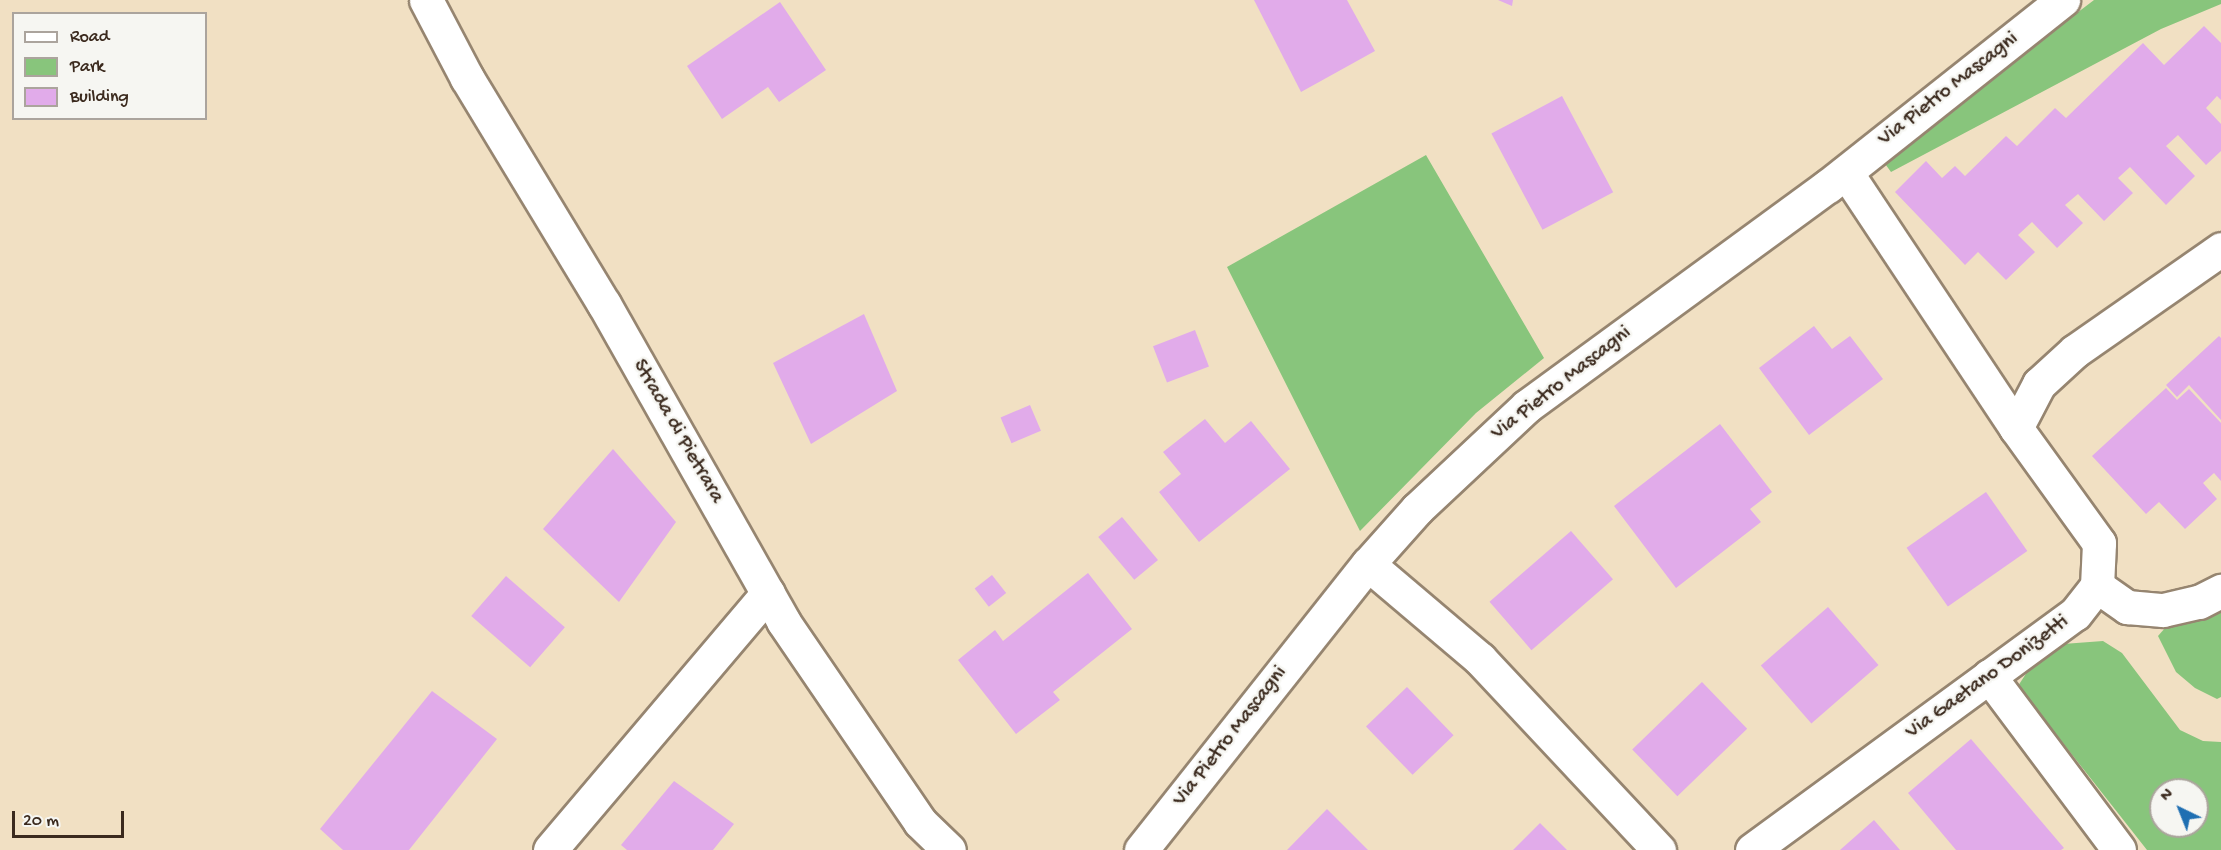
<!DOCTYPE html>
<style>
body{margin:0}
#map{position:relative;width:2221px;height:850px;overflow:hidden;background:#f1e0c3;font-family:"Gochi Hand",sans-serif}
div>[style]{position:absolute}
[style*='--x']{left:calc(var(--x)*1px);top:calc(var(--y)*1px);width:calc(var(--w)*1px);rotate:calc(var(--a)*1deg)}
.green>*{inset:0;background:#88c57c}
.building>*{inset:0;background:#e1abea;transform-origin:0 0}
.roads{filter:drop-shadow(2px 0 #968570) drop-shadow(-2px 0 #968570) drop-shadow(0 2px #968570) drop-shadow(0 -2px #968570)}
.street>*{height:33px;margin:-16.5px;padding:0 16.5px;transform-origin:16.5px;border-radius:16.5px;background:#fff}
span{translate:-50% -50%;white-space:nowrap;text-align:center;line-height:1.15;-webkit-text-stroke:5px #f6f6f2;paint-order:stroke}
.street-label{font-size:21px;color:#3b2a1e}
.legend{position:absolute;left:12px;top:12px;width:195px;height:108px;box-sizing:border-box;background:#f6f6f2;border:2px solid #aba49d;margin:0;padding:8px 10px;list-style:none;font-size:18px;color:#3b2a1e}
.legend li{display:flex;align-items:center;gap:12px;height:30px}
.legend b{width:30px;border:2px solid #aba49d}
.north{position:absolute;left:2149px;top:778px;width:60px;height:60px;box-sizing:border-box;background:#f6f6f2;border:2px solid #aba49d;border-radius:50%;rotate:317deg;font-size:16px;font-weight:700;line-height:24px;text-align:center;color:#3b2a1e}
.north::after{content:'';display:block;margin:auto;width:21px;height:27px;background:#1f6fb2;clip-path:polygon(50% 0,100% 100%,50% 72%,0 100%)}
.scale{position:absolute;left:12px;top:811px;width:112px;height:27px;box-sizing:border-box;border:3px solid #3b2a1e;border-top:0;padding-left:8px;font-size:18px;line-height:21px;white-space:nowrap;color:#3b2a1e;-webkit-text-stroke:4px #f6f6f2;paint-order:stroke}
</style>
<div id="map">
<div class="green">
<div style="clip-path:polygon(2094px 0,2221px 0,2221px 4px,2161px 29px,1891px 172px,1883px 161px)"></div>
<div style="clip-path:polygon(1426px 155px,1544px 358px,1476px 413px,1360px 531px,1227px 267px)"></div>
<div style="clip-path:polygon(2221px 600px,2221px 697px,2217px 699px,2195px 688px,2176px 672px,2158px 636px,2173px 619px)"></div>
<div style="clip-path:polygon(evenodd,2103px 641px,2122px 653px,2180px 730px,2203px 741px,2221px 742px,2221px 850px,2147px 850px,2018px 686px,2033px 663px,2063px 644px,2103px 641px,2161px 790px,2197px 790px,2197px 826px,2161px 826px,2161px 790px)"></div>
</div>
<div class="building">
<div style="clip-path:polygon(1254px 0,1347px 0,1375px 51px,1301px 92px)"></div>
<div style="clip-path:polygon(1498px 0,1513px 0,1512px 6px)"></div>
<div style="clip-path:polygon(780px 2px,826px 70px,779px 102px,768px 87px,722px 119px,687px 66px)"></div>
<div style="clip-path:polygon(2204px 26px,2221px 43px,2221px 100px,2217px 96px,2206px 108px,2221px 124px,2221px 151px,2206px 165px,2178px 135px,2166px 146px,2195px 176px,2166px 205px,2130px 167px,2118px 178px,2133px 193px,2104px 221px,2078px 194px,2065px 205px,2083px 223px,2057px 248px,2032px 222px,2018px 235px,2035px 252px,2006px 280px,1978px 252px,1965px 265px,1895px 192px,1926px 161px,1942px 178px,1955px 166px,1965px 176px,2006px 136px,2017px 146px,2055px 108px,2066px 118px,2143px 43px,2164px 65px)"></div>
<div style="left:1562px;top:96px;width:109px;height:80px;rotate:62deg"></div>
<div style="clip-path:polygon(864px 314px,897px 391px,811px 444px,773px 363px)"></div>
<div style="clip-path:polygon(1814px 326px,1832px 349px,1850px 336px,1883px 379px,1809px 435px,1759px 368px)"></div>
<div style="left:1195px;top:330px;width:39px;height:45px;rotate:69deg"></div>
<div style="clip-path:polygon(2219px 336px,2221px 338px,2221px 420px,2189px 385px,2177px 397px,2166px 385px)"></div>
<div style="clip-path:polygon(2166px 388px,2177px 400px,2189px 389px,2221px 423px,2221px 481px,2214px 473px,2203px 483px,2217px 499px,2185px 529px,2159px 502px,2146px 514px,2092px 456px)"></div>
<div style="left:1030px;top:405px;width:28px;height:32px;rotate:67deg"></div>
<div style="clip-path:polygon(1205px 419px,1225px 443px,1251px 421px,1290px 469px,1199px 542px,1159px 492px,1181px 474px,1163px 452px)"></div>
<div style="clip-path:polygon(1720px 424px,1772px 492px,1750px 509px,1761px 522px,1676px 588px,1614px 506px)"></div>
<div style="clip-path:polygon(613px 449px,676px 522px,619px 602px,543px 529px)"></div>
<div style="left:1986px;top:492px;width:72px;height:97px;rotate:55deg"></div>
<div style="left:1122px;top:517px;width:56px;height:31px;rotate:50deg"></div>
<div style="left:1571px;top:531px;width:64px;height:108px;rotate:49deg"></div>
<div style="clip-path:polygon(1088px 573px,1132px 629px,1053px 692px,1060px 700px,1016px 734px,958px 660px,995px 630px,1003px 641px)"></div>
<div style="left:992px;top:575px;width:23px;height:22px;rotate:52deg"></div>
<div style="left:506px;top:576px;width:78px;height:53px;rotate:41deg"></div>
<div style="left:1828px;top:607px;width:77px;height:89px;rotate:49deg"></div>
<div style="left:1702px;top:682px;width:65px;height:97px;rotate:46deg"></div>
<div style="left:1407px;top:687px;width:67px;height:57px;rotate:46deg"></div>
<div style="clip-path:polygon(432px 691px,497px 739px,409px 850px,343px 850px,320px 829px)"></div>
<div style="clip-path:polygon(1971px 739px,2064px 848px,2061px 850px,1956px 850px,1908px 793px)"></div>
<div style="clip-path:polygon(674px 781px,734px 824px,713px 850px,627px 850px,621px 845px)"></div>
<div style="clip-path:polygon(1327px 809px,1368px 850px,1287px 850px)"></div>
<div style="clip-path:polygon(1874px 820px,1900px 850px,1840px 850px)"></div>
<div style="clip-path:polygon(1540px 823px,1567px 850px,1513px 850px)"></div>
</div>
<div class="roads">
<div class="street">
<div style="--x:426;--y:0;--w:88;--a:62.3"></div>
<div style="--x:467;--y:78;--w:264;--a:58.8"></div>
<div style="--x:604;--y:304;--w:364;--a:60.5"></div>
<div style="--x:783;--y:621;--w:243;--a:55.7"></div>
<div style="--x:920;--y:822;--w:40;--a:44"></div>
<div style="--x:2016;--y:428;--w:50;--a:-62.4"></div>
<div style="--x:2039;--y:384;--w:49;--a:-42.5"></div>
<div style="--x:2075;--y:351;--w:178;--a:-34.9"></div>
<div style="--x:1368;--y:564;--w:147;--a:40.3"></div>
<div style="--x:1480;--y:659;--w:262;--a:46.9"></div>
<div style="--x:2097;--y:586;--w:37;--a:35"></div>
<div style="--x:2127;--y:607;--w:36;--a:5"></div>
<div style="--x:2163;--y:610;--w:37;--a:-13"></div>
<div style="--x:2199;--y:602;--w:25;--a:-27"></div>
<div style="--x:1989;--y:676;--w:217;--a:53.2"></div>
<div style="--x:550;--y:850;--w:337;--a:-49.7"></div>
<div style="--x:1141;--y:850;--w:365;--a:-51.6"></div>
<div style="--x:1368;--y:564;--w:74;--a:-48.3"></div>
<div style="--x:1417;--y:509;--w:151;--a:-43.1"></div>
<div style="--x:1527;--y:406;--w:373;--a:-36.2"></div>
<div style="--x:1828;--y:186;--w:300;--a:-38.4"></div>
<div style="--x:1752;--y:850;--w:400;--a:-36.2"></div>
<div style="--x:2075;--y:614;--w:36;--a:-52"></div>
<div style="--x:2097;--y:586;--w:43;--a:-87.3"></div>
<div style="--x:2099;--y:543;--w:142;--a:-125.8"></div>
<div style="--x:2016;--y:428;--w:307;--a:-123.6"></div>
</div>
</div>
<div class="street-label">
<span style="left:1949px;top:90px;rotate:-38deg">Via Pietro Mascagni</span>
<span style="left:1562px;top:384px;rotate:-38deg">Via Pietro Mascagni</span>
<span style="left:677px;top:432px;rotate:60deg">Strada di Pietrara</span>
<span style="left:1988px;top:678px;rotate:-36deg">Via Gaetano Donizetti</span>
<span style="left:1231px;top:737px;rotate:-52deg">Via Pietro Mascagni</span>
</div>
<ul class="legend">
<li><b style="height:8px;background:#fff"></b>Road</li>
<li><b style="height:16px;background:#88c57c"></b>Park</li>
<li><b style="height:16px;background:#e1abea"></b>Building</li>
</ul>
<div class="north">N</div>
<div class="scale">20 m</div>
</div>
